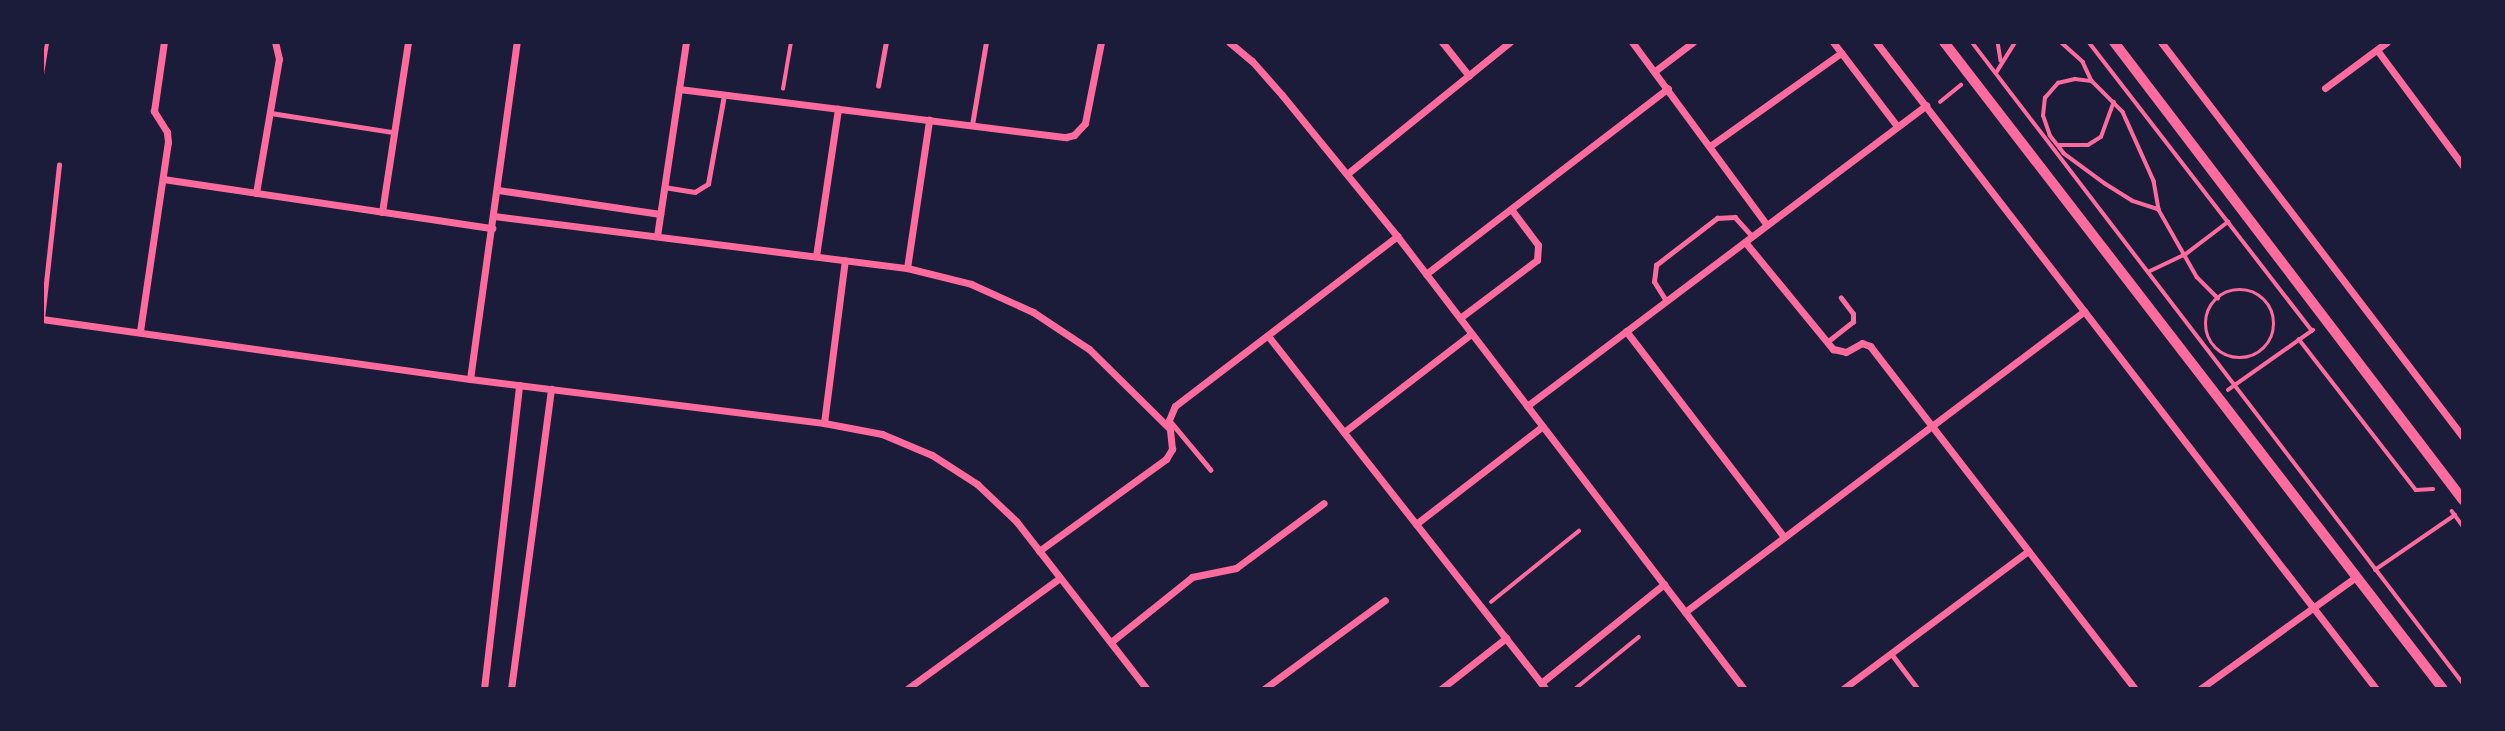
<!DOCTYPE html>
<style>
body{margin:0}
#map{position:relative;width:2505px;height:731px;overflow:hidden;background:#1b1b3a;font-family:Georgia,serif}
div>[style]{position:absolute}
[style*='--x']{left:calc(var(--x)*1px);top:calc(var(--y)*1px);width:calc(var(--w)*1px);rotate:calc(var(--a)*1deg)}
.path>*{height:3.5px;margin:-1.75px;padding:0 1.75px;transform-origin:1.75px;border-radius:1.75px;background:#ff6b9d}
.path>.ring{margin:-1.75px;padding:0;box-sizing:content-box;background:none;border:3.5px solid #ff6b9d;border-radius:50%}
.service>*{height:4.5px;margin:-2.25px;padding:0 2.25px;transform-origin:2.25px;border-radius:2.25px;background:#ff6b9d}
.minor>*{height:7px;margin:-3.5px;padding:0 3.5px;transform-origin:3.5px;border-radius:3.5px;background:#ff6b9d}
.tertiary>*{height:10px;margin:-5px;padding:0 5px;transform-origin:5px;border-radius:5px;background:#ff6b9d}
span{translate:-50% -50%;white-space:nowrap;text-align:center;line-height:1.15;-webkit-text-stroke:6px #1b1b3a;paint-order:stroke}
.frame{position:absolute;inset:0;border:44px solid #1b1b3a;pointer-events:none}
</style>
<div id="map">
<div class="path">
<div style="--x:1972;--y:42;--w:807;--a:52.55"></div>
<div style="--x:1998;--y:42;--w:19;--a:81"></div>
<div style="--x:2061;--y:42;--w:30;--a:42"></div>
<div style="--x:2083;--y:62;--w:21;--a:65"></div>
<div style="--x:2089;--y:42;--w:365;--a:52.3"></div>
<div style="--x:1996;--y:73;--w:36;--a:-58"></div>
<div style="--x:42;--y:75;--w:33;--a:-81"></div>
<div style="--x:2075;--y:79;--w:17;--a:7"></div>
<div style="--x:2092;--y:81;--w:44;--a:45"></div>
<div style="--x:2123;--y:112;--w:76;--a:65.8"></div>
<div style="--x:2154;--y:181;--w:29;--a:80"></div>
<div style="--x:2159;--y:210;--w:28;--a:-162"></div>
<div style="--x:2132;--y:201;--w:32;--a:-148"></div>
<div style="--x:2105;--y:184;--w:51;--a:-143.8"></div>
<div style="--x:2064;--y:154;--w:23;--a:-128"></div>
<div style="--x:2050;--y:136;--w:21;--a:-109"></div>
<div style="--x:2043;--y:116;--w:18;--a:-84"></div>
<div style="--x:2045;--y:98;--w:20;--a:-49"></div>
<div style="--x:2058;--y:83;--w:17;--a:-13"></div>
<div style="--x:783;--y:89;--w:48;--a:-80.3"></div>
<div style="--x:1940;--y:102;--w:27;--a:-39"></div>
<div style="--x:2059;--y:145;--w:29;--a:0"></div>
<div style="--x:2088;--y:145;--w:15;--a:-32"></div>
<div style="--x:2101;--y:137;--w:37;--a:-70"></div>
<div style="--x:2159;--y:210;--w:77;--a:60.4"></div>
<div style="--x:2197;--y:277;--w:30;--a:45"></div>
<div style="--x:2148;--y:272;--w:42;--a:-25.3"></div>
<div style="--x:2186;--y:254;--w:53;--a:-37.3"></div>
<div class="ring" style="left:2206px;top:290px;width:64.5px;height:64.5px"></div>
<div style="--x:2299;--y:339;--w:191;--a:52.2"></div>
<div style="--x:2416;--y:490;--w:17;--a:-3"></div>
<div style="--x:2228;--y:390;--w:104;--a:-35.2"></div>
<div style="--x:2452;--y:511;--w:19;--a:54"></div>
<div style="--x:2375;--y:570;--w:97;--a:-34.5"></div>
<div style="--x:1491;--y:602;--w:113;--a:-38.9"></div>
<div style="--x:1575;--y:689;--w:82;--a:-39.1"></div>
</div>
<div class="service">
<div style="--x:878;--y:86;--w:45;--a:-79.7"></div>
<div style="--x:271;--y:113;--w:123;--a:8.9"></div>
<div style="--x:972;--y:125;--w:84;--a:-80.4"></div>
<div style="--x:664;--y:187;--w:31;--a:9"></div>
<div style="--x:695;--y:192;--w:15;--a:-32"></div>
<div style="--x:708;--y:184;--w:90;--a:-79.8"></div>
<div style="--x:1666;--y:301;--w:22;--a:-122"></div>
<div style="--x:1654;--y:282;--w:17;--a:-83"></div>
<div style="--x:1656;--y:265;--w:77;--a:-37.6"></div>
<div style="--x:1717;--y:218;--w:18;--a:-3"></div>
<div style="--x:1735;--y:217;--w:25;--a:48"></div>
<div style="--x:42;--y:319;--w:155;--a:-83.7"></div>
<div style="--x:1827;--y:342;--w:33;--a:-38"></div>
<div style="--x:1853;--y:322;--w:8;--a:-90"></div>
<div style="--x:1853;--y:314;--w:20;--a:-127"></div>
<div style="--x:1171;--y:422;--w:62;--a:50.2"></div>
<div style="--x:1891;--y:653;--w:45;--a:53.1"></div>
</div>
<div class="minor">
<div style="--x:1229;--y:42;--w:30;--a:40"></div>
<div style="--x:1252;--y:61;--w:45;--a:48.6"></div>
<div style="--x:1282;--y:95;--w:182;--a:50.8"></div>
<div style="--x:1397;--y:236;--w:571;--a:52.55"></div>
<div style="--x:1442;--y:42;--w:43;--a:51.5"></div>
<div style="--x:1632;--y:42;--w:227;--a:53.6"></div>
<div style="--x:1833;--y:42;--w:106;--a:52.7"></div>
<div style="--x:1876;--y:42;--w:818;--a:52.3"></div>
<div style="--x:2161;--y:42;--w:497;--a:52.6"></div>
<div style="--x:2377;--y:50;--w:144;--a:53.4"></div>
<div style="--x:1655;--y:71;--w:48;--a:-37.3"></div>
<div style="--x:2325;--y:88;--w:77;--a:-36.6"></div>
<div style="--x:679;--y:89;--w:390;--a:7.1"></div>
<div style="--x:1066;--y:137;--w:8;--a:-14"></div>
<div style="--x:1074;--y:135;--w:16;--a:-47"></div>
<div style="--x:1085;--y:123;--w:83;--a:-78.8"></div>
<div style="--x:1710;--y:146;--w:161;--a:-35.4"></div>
<div style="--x:1347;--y:174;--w:210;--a:-39"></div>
<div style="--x:163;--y:179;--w:333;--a:8.5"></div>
<div style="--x:498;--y:190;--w:164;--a:8.4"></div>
<div style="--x:256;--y:193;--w:136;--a:-80.3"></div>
<div style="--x:279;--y:59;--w:17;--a:-103"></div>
<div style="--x:382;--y:212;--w:172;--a:-81.3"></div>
<div style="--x:494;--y:216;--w:416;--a:7.2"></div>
<div style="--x:907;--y:268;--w:66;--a:14"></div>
<div style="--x:971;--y:284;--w:68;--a:24.3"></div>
<div style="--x:1033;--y:312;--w:67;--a:33.5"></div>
<div style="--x:1089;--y:349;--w:112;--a:44.6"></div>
<div style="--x:657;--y:236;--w:196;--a:-81.5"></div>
<div style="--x:1745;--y:242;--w:139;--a:50.6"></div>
<div style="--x:1833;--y:349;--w:13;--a:13"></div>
<div style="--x:1846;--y:352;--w:18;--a:-29"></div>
<div style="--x:1862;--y:343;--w:9;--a:21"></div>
<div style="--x:1870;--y:346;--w:433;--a:52.3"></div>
<div style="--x:816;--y:256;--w:149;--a:-81.5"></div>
<div style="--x:907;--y:268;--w:150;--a:-81.5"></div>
<div style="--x:1426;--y:274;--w:305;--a:-37.5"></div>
<div style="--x:1460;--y:318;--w:96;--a:-37"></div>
<div style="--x:1537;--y:260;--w:15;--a:-86"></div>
<div style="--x:1538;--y:245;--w:45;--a:-126.9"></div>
<div style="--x:42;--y:319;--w:432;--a:8"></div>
<div style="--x:470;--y:379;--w:357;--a:7.1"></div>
<div style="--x:824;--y:423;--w:59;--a:10.7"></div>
<div style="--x:882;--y:434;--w:54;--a:22.8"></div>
<div style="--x:932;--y:455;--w:54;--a:32.8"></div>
<div style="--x:977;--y:484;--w:54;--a:43.5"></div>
<div style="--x:1016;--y:521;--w:213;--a:52.1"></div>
<div style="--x:140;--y:331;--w:191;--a:-81.6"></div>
<div style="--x:168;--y:142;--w:10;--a:-96"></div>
<div style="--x:167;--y:132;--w:25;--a:-122"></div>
<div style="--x:154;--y:111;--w:70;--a:-81.8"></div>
<div style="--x:1626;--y:331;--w:260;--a:52.5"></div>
<div style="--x:1268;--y:336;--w:449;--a:51.8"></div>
<div style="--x:470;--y:379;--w:340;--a:-82.1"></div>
<div style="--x:1527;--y:406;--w:500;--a:-37"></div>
<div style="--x:824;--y:423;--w:164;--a:-82.7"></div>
<div style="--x:1344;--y:432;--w:160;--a:-37.7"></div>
<div style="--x:1416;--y:524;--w:160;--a:-37.7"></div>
<div style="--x:1039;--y:551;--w:157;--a:-35.9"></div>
<div style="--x:1166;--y:459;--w:12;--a:-59"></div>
<div style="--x:1172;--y:449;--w:29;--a:-96"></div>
<div style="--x:1169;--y:420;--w:15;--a:-67"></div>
<div style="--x:1175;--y:406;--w:280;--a:-37.4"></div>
<div style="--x:1685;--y:612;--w:500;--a:-37"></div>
<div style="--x:1111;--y:642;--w:104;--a:-38.7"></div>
<div style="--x:1192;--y:577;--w:45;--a:-11.6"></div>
<div style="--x:1236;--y:568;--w:109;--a:-36.5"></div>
<div style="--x:1541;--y:683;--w:158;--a:-38.8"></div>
<div style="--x:484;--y:689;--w:306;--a:-83.4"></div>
<div style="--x:511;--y:689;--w:303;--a:-82.4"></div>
<div style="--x:907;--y:689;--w:189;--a:-36"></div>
<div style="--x:1264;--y:689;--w:150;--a:-36.3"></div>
<div style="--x:1441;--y:689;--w:83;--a:-38.1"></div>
<div style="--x:1843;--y:689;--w:231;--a:-36.7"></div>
<div style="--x:2200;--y:689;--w:193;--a:-35.7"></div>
</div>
<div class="tertiary">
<div style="--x:1944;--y:42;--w:817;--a:52.36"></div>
<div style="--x:2114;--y:42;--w:576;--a:52.69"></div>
</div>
<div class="frame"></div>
</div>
